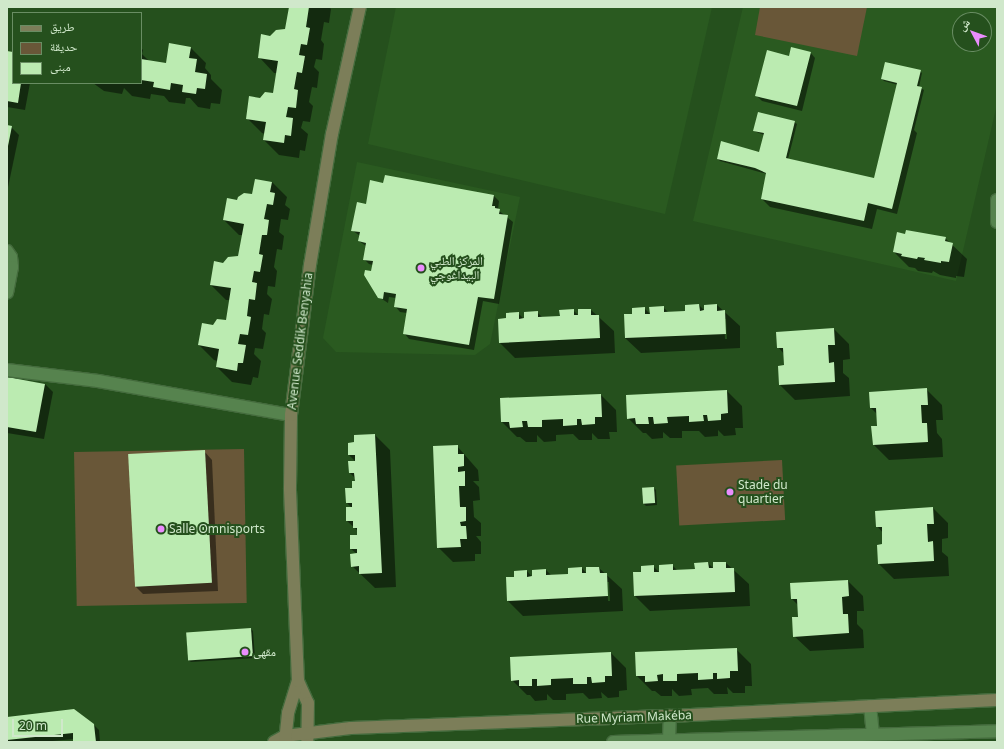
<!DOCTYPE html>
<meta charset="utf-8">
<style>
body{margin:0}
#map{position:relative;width:1004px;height:749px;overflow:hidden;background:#25501d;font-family:"Noto Sans","Noto Naskh Arabic",sans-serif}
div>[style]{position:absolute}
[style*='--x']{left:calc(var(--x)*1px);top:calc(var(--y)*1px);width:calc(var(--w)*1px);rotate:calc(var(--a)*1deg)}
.built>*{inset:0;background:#2a5a20}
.green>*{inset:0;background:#695738;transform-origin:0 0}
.shadow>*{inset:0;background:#0007}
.building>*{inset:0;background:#bbebb1;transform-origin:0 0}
.roads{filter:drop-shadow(1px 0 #446b3d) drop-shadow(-1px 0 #446b3d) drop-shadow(0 1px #446b3d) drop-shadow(0 -1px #446b3d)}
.street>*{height:12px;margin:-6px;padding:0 6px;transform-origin:6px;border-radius:6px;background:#56834e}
.secondary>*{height:12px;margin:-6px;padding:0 6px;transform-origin:6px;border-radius:6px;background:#7c7e59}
.dots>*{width:11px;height:11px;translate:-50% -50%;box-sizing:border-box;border:2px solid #25501d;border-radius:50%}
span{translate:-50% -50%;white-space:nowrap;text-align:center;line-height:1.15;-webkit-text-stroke:4px #25501d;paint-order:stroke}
.poi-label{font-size:12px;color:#d0e8cb}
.left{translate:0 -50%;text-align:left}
.street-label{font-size:12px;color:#d0e8cb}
.frame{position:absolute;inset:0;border:8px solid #d0e8cb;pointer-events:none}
.legend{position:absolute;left:12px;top:12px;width:130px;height:72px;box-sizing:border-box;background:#25501d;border:1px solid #698d63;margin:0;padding:5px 7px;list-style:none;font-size:12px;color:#d0e8cb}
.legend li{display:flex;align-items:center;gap:8px;height:20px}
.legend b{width:20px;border:1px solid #698d63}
.north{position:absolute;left:952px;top:12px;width:40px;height:40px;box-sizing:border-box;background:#25501d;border:1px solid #698d63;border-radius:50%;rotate:311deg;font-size:11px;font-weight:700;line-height:16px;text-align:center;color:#d0e8cb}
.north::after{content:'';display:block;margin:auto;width:14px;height:18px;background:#ea8dfd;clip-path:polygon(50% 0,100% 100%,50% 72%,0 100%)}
.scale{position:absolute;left:12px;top:719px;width:51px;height:18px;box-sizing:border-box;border:2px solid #d0e8cb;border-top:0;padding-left:5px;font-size:12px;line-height:14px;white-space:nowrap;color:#d0e8cb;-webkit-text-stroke:3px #25501d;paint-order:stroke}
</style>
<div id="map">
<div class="built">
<div style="clip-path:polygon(396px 7px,712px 7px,665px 214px,368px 144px)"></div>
<div style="clip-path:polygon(evenodd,743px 7px,997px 7px,997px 104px,956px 281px,693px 221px,743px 7px,960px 20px,984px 20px,984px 44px,960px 44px,960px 20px)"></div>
<div style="clip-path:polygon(357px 162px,520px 197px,490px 344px,475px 355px,336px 352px,323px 338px)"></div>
</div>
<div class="green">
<div style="clip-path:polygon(760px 7px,867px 7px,857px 56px,755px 35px)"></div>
<div style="left:244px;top:449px;width:154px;height:170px;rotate:89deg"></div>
<div style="left:782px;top:460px;width:60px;height:106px;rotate:87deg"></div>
</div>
<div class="shadow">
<div style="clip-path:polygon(286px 7px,329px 7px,331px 9px,329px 23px,324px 22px,321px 40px,324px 44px,322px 60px,316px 59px,314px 67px,319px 72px,317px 88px,312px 87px,309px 102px,313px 106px,310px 122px,303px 121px,301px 128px,308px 134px,305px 151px,300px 150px,299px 158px,279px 155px,264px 140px,265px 134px,262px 133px,247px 118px,261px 99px,274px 94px,277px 73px,274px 73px,259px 57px,271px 37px,286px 30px,290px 8px)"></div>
<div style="clip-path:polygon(141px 48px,143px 50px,142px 54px,149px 61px,166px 64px,191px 48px,206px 63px,205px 68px,211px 75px,211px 79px,222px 90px,220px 104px,211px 103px,210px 109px,198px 107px,190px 98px,186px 98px,185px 104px,169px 102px,164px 96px,151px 94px,150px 99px,132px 96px,124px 88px,122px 94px,104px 91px,93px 83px,141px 83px)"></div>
<div style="clip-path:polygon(7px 52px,13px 53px,13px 83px,30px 83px,25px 110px,7px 107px)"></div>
<div style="clip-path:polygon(810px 52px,815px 58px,802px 111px,762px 101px,757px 96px,789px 57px)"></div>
<div style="clip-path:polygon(920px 71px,922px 73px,919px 87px,924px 90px,914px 130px,917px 133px,897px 214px,877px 209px,872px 229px,770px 207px,762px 199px,767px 174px,720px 161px,718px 159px,760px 153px,764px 135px,754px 131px,794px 122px,797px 124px,788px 159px,875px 179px,898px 85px,884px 81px,882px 79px)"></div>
<div style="clip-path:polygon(7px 126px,11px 127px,19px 135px,7px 192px)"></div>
<div style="clip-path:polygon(385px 176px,494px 196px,499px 201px,498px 210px,513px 222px,499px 304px,483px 301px,474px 350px,409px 339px,404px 333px,407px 313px,400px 312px,395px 306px,396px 298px,389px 297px,388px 303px,379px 297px,372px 272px,373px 265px,369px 264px,364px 259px,366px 246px,359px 241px,360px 236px,352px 230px,367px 205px,384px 184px)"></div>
<div style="clip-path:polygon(272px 182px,287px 197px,285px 205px,290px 209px,288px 220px,281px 219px,279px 232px,284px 236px,282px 250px,277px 249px,274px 267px,277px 271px,275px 287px,268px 286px,267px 294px,272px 299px,269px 315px,264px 314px,262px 329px,266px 333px,263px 349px,255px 348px,254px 354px,261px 361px,258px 378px,253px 377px,251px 385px,232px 382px,217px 367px,218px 361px,214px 360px,199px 345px,214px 326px,227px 321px,230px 300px,226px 300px,211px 285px,223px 264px,239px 257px,243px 235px,239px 235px,224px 220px,238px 201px,253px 195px)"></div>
<div style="clip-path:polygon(906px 235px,945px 238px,967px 259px,964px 277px,956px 276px,956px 278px,940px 275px,933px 271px,932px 273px,918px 271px,915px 268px,909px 267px,894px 252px)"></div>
<div style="clip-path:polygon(evenodd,699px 305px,705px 311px,717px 305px,740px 326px,740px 348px,641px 353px,625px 338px,633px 315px,644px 308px,651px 315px,663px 307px,669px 313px,686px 312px,699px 305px,724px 319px,726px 319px,727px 339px,725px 339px,724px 319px)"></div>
<div style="clip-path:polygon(573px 310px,579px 316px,591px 310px,614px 331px,615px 353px,515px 358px,500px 343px,507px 319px,518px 313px,525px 320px,537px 312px,543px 318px,561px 317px)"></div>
<div style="clip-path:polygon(834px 329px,849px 344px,850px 359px,843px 360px,843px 373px,849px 378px,850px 396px,795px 400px,780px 385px,785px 366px,784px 354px,778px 347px)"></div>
<div style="clip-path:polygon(7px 378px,45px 384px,53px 392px,44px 439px,7px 433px)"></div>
<div style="clip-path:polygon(927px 390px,942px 405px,943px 420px,936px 420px,937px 433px,942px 439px,943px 457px,889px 460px,874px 445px,878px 427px,877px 414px,871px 408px)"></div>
<div style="clip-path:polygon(727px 391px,742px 406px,743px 428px,735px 428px,736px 435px,724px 436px,718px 430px,718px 436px,705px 437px,699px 431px,682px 431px,682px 438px,670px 438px,663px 432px,663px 438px,652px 439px,646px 433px,643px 433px,628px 418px)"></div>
<div style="clip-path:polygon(601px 395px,616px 410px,617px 432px,609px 432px,610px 439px,598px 439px,592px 433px,592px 440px,579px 440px,573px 434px,556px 435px,556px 441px,544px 442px,537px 435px,537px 442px,526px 442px,520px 437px,517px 437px,502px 422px,501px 399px)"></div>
<div style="clip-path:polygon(375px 435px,390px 450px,396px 587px,375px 588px,352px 566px,357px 554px,351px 549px,358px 536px,358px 531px,347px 521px,352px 508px,347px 503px,356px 482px,356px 479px,350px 473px,349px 462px,356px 462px,349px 455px,349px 443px,356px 443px)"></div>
<div style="clip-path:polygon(457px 446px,478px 470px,479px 481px,473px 481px,479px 487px,480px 500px,473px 501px,474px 517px,481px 523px,481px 536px,476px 536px,481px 542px,481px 554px,475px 554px,475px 561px,453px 562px,438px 547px)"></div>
<div style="clip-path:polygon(204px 451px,212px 460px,218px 591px,143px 594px,135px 586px)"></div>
<div style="clip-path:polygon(654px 488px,656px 490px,657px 505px,646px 506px,643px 503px)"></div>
<div style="clip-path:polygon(933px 508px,948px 523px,948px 538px,942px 539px,942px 552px,948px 557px,949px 576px,894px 579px,879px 564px,883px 545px,883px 533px,877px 526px)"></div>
<div style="clip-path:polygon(708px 563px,714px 569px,726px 563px,749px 584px,750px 606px,650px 611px,635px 596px,642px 573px,653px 566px,660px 573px,672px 565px,678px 571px,696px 570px)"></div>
<div style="clip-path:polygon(evenodd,582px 568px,587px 574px,599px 568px,622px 589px,623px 611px,523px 616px,508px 601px,516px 578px,527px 571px,533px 578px,546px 570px,552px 576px,569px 575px,582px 568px,607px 582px,609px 582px,610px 601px,608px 601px,607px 582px)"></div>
<div style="clip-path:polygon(848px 581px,863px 596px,864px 611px,857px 611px,857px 624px,863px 630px,864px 648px,810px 651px,794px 636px,799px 618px,798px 605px,792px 599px,791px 584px)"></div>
<div style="clip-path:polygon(251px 629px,253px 631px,255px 658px,191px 662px,188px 660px)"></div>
<div style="clip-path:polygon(736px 649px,751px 664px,752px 686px,745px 686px,745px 693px,733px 693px,727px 687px,728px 694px,714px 694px,708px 688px,691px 689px,692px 695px,679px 696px,672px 689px,672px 696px,661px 696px,655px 691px,652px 691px,637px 676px)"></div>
<div style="clip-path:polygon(611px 653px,626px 668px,627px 690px,619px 691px,619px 697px,608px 698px,601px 692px,602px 698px,589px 699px,583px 693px,566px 694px,566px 700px,553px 700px,547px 694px,547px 700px,535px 701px,530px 695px,527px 695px,512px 680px)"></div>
<div style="clip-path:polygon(7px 718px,93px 724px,99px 730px,100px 742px,75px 742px,74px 739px,42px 742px,7px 742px)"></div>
</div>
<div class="building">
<div style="clip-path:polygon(289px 7px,309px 7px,306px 27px,310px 28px,307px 45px,301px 44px,299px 55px,305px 56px,302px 73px,297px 72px,294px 89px,298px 90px,296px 108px,288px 107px,286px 117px,293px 118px,291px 136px,285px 135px,284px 143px,263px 140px,266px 122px,246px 119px,249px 96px,260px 98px,265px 92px,273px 93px,278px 61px,258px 58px,261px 34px,270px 36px,276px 30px,285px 29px)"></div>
<div style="clip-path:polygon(169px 43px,191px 47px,189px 58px,197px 59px,195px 72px,207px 74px,205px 89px,197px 88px,196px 94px,182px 92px,183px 85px,171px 83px,170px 90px,153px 87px,154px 82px,141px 80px,141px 59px,166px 63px)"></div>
<div style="clip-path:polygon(791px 47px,811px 52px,797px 106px,755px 96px,767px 50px,789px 56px)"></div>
<div style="clip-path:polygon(7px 51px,13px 52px,13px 83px,21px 83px,18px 103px,7px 101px)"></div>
<div style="clip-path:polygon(885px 62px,921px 70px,917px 86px,922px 87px,892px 209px,868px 203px,864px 221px,761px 199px,766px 173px,755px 168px,717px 159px,721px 141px,759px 152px,764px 133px,753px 131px,758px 112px,795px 121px,786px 158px,874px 178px,897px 83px,881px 79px)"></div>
<div style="clip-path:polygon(7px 125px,12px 126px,8px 146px,7px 146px)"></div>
<div style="clip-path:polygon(385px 175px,494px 195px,492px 206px,495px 206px,495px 208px,500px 209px,499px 214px,508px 215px,494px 299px,478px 297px,469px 345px,403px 334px,407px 309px,394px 307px,396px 294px,384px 292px,383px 299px,378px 298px,364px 275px,365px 270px,371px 271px,373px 261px,363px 260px,366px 243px,358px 241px,360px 232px,351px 231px,357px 202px,366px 204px,370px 180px,383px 183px)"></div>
<div style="clip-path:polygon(255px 179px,272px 182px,270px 192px,275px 193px,273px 205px,267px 204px,264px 219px,269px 220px,267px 235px,262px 235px,259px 254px,263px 255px,260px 272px,254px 271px,252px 282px,257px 283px,255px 300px,249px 299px,247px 316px,251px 317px,248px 335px,240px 334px,238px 344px,246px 345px,243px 363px,238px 363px,237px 371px,216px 367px,219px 349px,198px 345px,202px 323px,213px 325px,217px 319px,226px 320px,231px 288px,210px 285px,214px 261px,223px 263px,228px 257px,238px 256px,244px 224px,223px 220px,227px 198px,237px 200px,238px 197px,244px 193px,252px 194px)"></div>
<div style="clip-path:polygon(906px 230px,946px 237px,945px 241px,953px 243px,949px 262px,941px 261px,941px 263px,924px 260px,925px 258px,918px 257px,917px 259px,901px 256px,902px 254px,893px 252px,897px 232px,905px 234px)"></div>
<div style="clip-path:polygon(699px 304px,700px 311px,704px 310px,704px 305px,717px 304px,717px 311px,725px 310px,726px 334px,625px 338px,624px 314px,632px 314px,632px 308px,645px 307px,645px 314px,650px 314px,649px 307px,664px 306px,664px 312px,685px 311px,685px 305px)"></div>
<div style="clip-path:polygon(574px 309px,574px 315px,578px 315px,578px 309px,591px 309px,591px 315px,599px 315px,600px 338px,499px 343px,498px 319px,506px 318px,506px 313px,519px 312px,519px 319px,524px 318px,524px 312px,538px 311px,538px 317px,560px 316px,559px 310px)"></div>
<div style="clip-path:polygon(834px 328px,835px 345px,828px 345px,829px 363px,834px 362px,835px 382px,779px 385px,778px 366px,784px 365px,783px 348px,777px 348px,776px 332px)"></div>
<div style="clip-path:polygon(7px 377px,45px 384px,36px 432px,7px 427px)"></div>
<div style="clip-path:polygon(927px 388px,928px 405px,921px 405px,922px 423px,927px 423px,928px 442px,873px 445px,871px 426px,877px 426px,876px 408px,870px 408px,869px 392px)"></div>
<div style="clip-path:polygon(727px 390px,728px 413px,721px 414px,721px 420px,708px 421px,707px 415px,703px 415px,704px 421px,689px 422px,689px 416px,667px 417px,668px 423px,654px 424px,653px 417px,648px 417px,649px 424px,636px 424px,635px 418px,627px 419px,626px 395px)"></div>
<div style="clip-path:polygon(601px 394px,602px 417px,595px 417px,595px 424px,582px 425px,581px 419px,577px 419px,577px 425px,563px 426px,563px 419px,542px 420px,542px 427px,528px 427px,527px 421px,522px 421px,523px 427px,510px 428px,509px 422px,501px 422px,500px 398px)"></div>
<div style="clip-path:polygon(375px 434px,382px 573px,359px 574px,359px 566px,351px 567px,350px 554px,357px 553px,357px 549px,350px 549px,350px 535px,357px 535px,357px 528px,353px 528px,353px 521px,346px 521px,346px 507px,352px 507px,352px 503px,346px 503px,345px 488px,352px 488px,352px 481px,355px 481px,354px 473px,349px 473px,348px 461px,355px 461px,355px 455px,348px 455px,348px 443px,354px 442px,354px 435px)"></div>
<div style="clip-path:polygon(458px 445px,458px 454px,464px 454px,464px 466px,458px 467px,458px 472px,465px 471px,465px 486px,459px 486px,460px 507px,466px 507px,466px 521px,460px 522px,461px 526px,466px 526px,467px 539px,460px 539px,461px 547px,437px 548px,433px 446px)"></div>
<div style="left:205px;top:450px;width:133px;height:77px;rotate:87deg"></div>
<div style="left:654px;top:487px;width:16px;height:12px;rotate:86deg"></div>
<div style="clip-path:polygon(933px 507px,934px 524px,927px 524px,928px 542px,933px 541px,934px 561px,878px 564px,877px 545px,882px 544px,882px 527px,876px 527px,875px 511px)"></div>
<div style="clip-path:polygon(708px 562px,709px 568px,713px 568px,713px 562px,726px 562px,726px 568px,734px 568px,735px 592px,634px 596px,633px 572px,641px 572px,641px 566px,654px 565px,654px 572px,659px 572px,659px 565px,673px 564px,673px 570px,695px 569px,694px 563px)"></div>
<div style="clip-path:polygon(582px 567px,582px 573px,586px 573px,586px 567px,599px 567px,600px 573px,607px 573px,608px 596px,507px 601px,506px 577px,514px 577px,514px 571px,527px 570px,527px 577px,532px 576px,532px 570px,546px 569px,546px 575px,568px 574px,568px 568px)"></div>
<div style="clip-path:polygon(848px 580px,849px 596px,842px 597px,843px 614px,848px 614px,849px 633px,793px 637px,792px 617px,798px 617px,797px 599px,791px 599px,790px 583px)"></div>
<div style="left:251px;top:628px;width:28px;height:65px;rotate:86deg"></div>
<div style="clip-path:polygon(737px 648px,738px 671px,730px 671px,730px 678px,717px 679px,717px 673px,713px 673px,713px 679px,698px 680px,698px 673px,677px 674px,677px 681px,663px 681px,663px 674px,657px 675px,658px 681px,645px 682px,645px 676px,636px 676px,635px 652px)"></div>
<div style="clip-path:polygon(611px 652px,612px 676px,605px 676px,605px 682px,592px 683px,591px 677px,587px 677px,587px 684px,573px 684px,573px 678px,551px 679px,551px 685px,537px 686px,537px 679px,532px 679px,532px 686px,519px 686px,519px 680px,511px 681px,510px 657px)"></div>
<div style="clip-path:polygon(74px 709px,94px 724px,96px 742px,73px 742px,73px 733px,7px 740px,7px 717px)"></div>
</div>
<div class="roads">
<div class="street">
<div style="--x:997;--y:200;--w:22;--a:90"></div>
<div style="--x:7;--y:251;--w:7;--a:56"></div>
<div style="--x:11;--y:257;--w:10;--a:84"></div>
<div style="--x:12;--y:267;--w:26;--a:101"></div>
<div style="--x:7;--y:370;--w:92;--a:6.9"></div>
<div style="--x:98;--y:381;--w:196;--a:10"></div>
<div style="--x:870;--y:706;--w:28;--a:84"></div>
<div style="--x:669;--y:740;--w:24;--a:-88"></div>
<div style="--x:613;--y:742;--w:384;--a:-1.6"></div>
</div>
<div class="secondary">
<div style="--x:298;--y:681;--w:24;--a:66"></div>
<div style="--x:308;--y:703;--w:39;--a:91"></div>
<div style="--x:274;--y:742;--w:13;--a:-29"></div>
<div style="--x:285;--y:736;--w:66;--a:-6.9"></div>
<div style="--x:351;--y:728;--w:319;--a:-2.2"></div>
<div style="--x:670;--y:716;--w:327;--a:-2.8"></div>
<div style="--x:285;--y:742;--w:29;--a:-84"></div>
<div style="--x:288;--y:713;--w:34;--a:-73"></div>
<div style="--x:298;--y:681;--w:193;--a:-92.4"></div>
<div style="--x:290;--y:488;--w:73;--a:-89.2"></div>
<div style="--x:291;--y:415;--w:151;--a:-82.8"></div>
<div style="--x:310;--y:265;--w:133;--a:-80.5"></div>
<div style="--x:332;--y:134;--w:130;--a:-77.6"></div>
</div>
</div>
<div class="dots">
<div style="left:421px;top:268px;background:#ea8dfd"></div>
<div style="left:730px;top:492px;background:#ea8dfd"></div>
<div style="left:161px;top:529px;background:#ea8dfd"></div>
<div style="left:245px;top:652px;background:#ea8dfd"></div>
</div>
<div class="poi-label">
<span class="left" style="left:430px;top:268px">المركز الطبي<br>البيداغوجي</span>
<span class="left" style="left:738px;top:492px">Stade du<br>quartier</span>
<span class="left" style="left:169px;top:529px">Salle Omnisports</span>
<span class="left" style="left:253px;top:652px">مقهى</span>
</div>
<div class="street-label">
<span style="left:300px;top:341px;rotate:-83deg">Avenue Seddik Benyahia</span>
<span style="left:634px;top:717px;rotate:-2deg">Rue Myriam Makéba</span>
</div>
<div class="frame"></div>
<ul class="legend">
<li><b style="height:5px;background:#7c7e59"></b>طريق</li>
<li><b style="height:11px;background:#695738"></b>حديقة</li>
<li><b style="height:11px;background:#bbebb1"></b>مبنى</li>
</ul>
<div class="north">ش</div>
<div class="scale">20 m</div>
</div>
